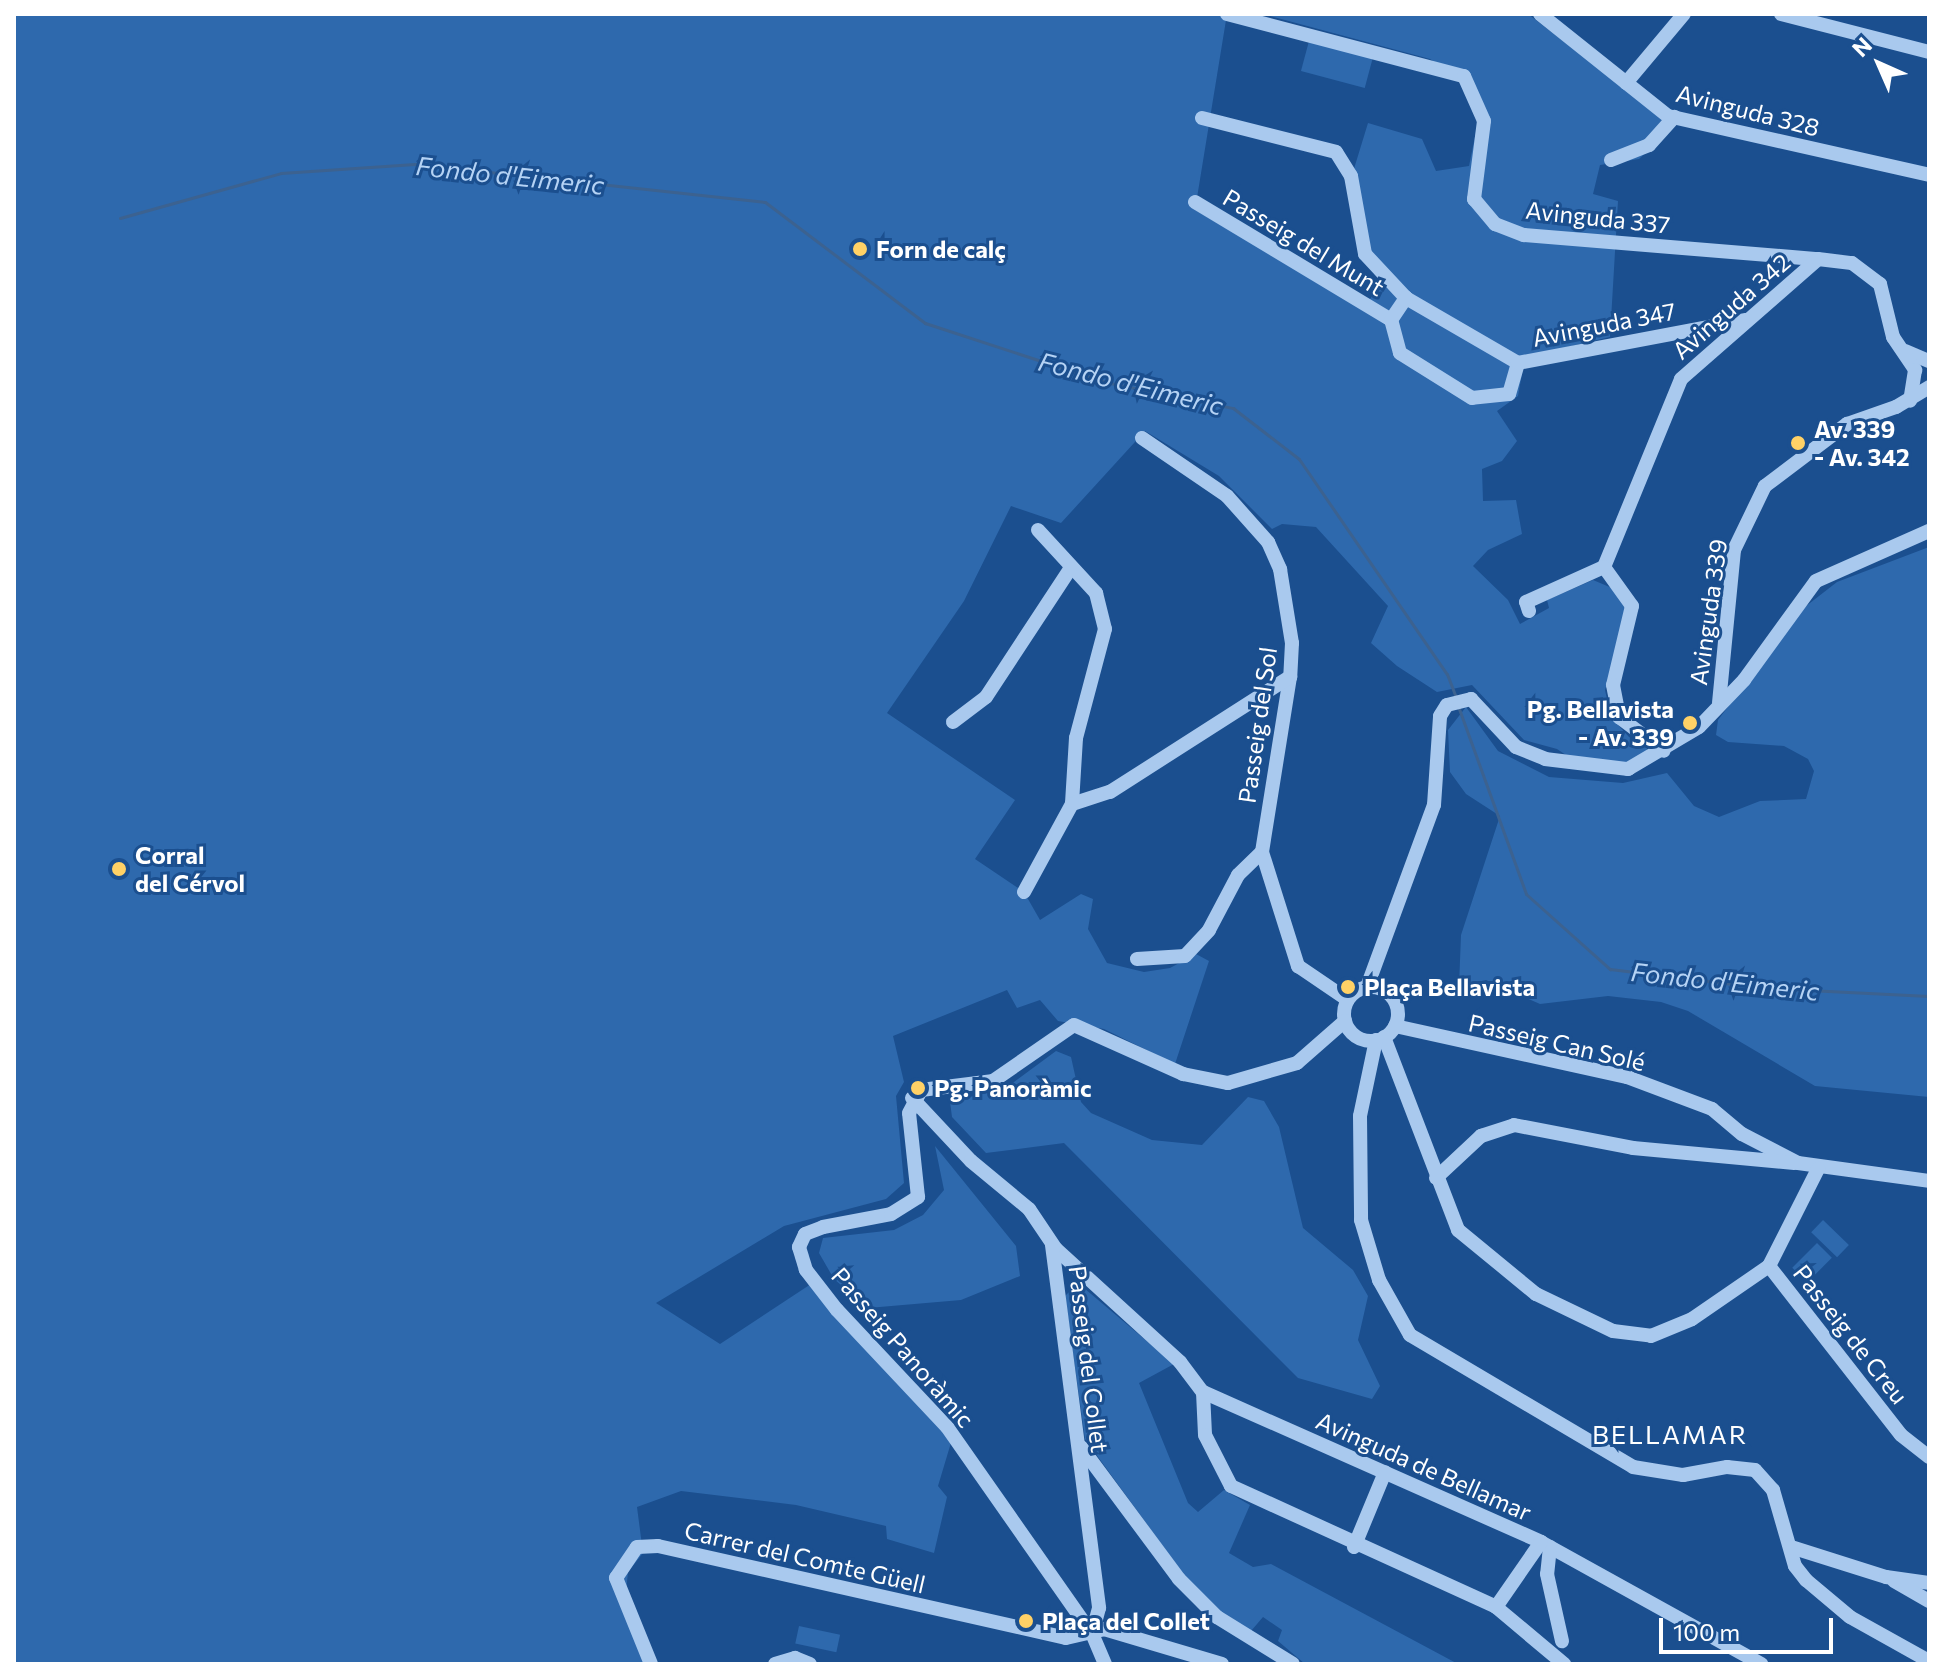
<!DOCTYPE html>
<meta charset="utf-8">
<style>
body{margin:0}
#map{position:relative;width:1943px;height:1678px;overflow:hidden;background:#1b4f8f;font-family:Commissioner,sans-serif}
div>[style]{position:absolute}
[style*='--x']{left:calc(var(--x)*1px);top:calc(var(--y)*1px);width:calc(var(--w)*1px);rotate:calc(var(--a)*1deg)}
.green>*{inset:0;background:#2e69ad;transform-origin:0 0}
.stream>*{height:3px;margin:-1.5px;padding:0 1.5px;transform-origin:1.5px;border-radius:1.5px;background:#3c6290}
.minor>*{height:14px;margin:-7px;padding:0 7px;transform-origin:7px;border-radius:7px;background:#a9c9ee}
.minor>.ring{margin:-7px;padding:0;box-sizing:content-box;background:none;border:14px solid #a9c9ee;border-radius:50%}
.dots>*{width:22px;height:22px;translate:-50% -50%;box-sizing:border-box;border:4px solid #1b4f8f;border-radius:50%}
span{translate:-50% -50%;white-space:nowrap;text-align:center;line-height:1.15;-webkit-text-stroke:6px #1b4f8f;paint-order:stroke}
.street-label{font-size:24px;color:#fff}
.poi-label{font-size:24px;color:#fff;font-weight:700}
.left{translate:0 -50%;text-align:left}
.right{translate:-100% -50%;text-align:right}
.water-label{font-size:26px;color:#b5d3f5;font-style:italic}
.neighbourhood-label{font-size:26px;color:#fff;letter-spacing:2px}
.frame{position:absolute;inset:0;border:16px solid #fff;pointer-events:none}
.north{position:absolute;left:1839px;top:24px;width:80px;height:80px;-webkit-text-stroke:6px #1b4f8f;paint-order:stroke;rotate:315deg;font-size:22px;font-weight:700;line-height:32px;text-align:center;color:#fff}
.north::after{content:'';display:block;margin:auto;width:28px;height:36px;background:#fff;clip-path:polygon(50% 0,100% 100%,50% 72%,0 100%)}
.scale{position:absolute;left:1659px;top:1618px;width:174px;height:36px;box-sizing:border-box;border:4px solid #fff;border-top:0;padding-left:10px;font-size:24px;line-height:28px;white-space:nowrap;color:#fff;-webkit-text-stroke:6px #1b4f8f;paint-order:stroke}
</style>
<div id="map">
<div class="green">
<div style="clip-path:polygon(14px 14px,1227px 14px,1195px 210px,1364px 308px,1386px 275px,1369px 248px,1353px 172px,1368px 123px,1422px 139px,1436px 171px,1469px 166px,1481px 107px,1461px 79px,1430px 59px,1263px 14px,1528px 14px,1674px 126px,1639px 159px,1600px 165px,1593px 194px,1618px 201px,1610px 337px,1525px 357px,1518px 396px,1497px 411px,1517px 441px,1502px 461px,1482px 469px,1483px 501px,1516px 500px,1522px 534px,1488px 550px,1473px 566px,1508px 600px,1520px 624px,1549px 608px,1547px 600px,1593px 580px,1612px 588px,1628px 612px,1605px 690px,1611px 717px,1629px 737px,1646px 744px,1648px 754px,1628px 764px,1575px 761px,1557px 749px,1524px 740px,1472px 685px,1437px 692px,1397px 666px,1371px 643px,1388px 606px,1316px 527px,1282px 524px,1272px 529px,1219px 476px,1145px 431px,1061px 523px,1011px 506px,964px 601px,887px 713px,1015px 800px,975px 859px,1024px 892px,1040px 920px,1081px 894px,1093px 899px,1088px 929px,1107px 963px,1144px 972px,1170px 968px,1196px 954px,1209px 961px,1175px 1064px,1104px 1029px,1058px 1021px,1040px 1000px,1017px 1008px,1007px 990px,893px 1036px,904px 1082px,896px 1096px,904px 1183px,886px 1199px,784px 1226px,656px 1303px,720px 1344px,811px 1284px,953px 1436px,938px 1486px,947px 1497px,934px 1553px,887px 1539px,886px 1526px,796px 1505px,681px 1491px,637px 1507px,643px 1553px,628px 1572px,626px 1592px,646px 1664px,14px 1664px)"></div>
<div style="left:1309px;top:41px;width:66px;height:31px;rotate:15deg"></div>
<div style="clip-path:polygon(1929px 547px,1929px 1097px,1815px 1086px,1688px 1011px,1661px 1002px,1608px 996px,1540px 1004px,1486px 980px,1459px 986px,1461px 935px,1500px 816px,1466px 794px,1450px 772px,1448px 730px,1466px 707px,1498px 751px,1549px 777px,1623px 783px,1667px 773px,1694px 806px,1719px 817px,1760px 801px,1806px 799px,1814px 771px,1808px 759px,1784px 746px,1728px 742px,1716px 735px,1718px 720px,1801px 610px,1837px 582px)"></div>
<div style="clip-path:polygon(1056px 1051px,1071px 1057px,1081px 1102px,1091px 1113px,1152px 1140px,1202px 1145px,1248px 1097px,1264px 1101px,1279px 1127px,1303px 1228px,1353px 1270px,1368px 1296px,1358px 1340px,1380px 1386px,1372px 1399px,1298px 1378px,1064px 1143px,986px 1153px,952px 1117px,950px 1102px,1006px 1088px)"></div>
<div style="clip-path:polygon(935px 1146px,1016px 1246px,1020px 1276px,961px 1300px,868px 1308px,834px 1279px,819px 1253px,823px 1238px,894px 1230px,923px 1215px,944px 1190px)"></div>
<div style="left:1823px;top:1220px;width:36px;height:17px;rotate:44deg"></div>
<div style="left:1817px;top:1243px;width:21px;height:35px;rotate:45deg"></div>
<div style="clip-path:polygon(1078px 1283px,1174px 1364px,1139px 1383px,1188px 1503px,1198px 1512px,1224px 1490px,1250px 1505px,1229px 1553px,1253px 1567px,1271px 1564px,1458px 1664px,1305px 1664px,1278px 1641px,1282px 1630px,1263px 1617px,1251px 1631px,1221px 1615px,1181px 1571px,1085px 1439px,1065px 1296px)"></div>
<div style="left:799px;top:1626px;width:42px;height:18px;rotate:12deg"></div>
</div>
<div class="stream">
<div style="--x:120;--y:218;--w:167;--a:-15.6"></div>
<div style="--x:281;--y:173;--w:134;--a:-3.8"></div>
<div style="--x:415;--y:164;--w:352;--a:6.2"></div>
<div style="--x:765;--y:202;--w:201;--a:37.1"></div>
<div style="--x:925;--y:323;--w:189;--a:18.1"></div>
<div style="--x:1105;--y:382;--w:131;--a:11.5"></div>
<div style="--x:1233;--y:408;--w:83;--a:37.7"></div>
<div style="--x:1299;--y:459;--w:261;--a:55.5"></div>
<div style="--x:1447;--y:674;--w:26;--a:69"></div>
<div style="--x:1458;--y:706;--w:200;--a:70.1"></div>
<div style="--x:1526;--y:894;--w:113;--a:41.8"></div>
<div style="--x:1610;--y:969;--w:156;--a:7"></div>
<div style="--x:1765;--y:988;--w:164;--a:2.8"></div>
</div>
<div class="minor">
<div style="--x:1227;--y:14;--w:245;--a:14.7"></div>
<div style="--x:1464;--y:76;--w:49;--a:66"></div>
<div style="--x:1484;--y:121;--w:79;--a:97.3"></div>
<div style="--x:1474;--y:199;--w:33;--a:50"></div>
<div style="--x:1495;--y:224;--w:31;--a:21"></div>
<div style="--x:1524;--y:235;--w:295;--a:4.7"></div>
<div style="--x:1540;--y:14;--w:164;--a:38.6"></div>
<div style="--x:1668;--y:116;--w:268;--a:12.7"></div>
<div style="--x:1781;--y:14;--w:153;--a:14.4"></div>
<div style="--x:1626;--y:83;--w:90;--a:-50"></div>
<div style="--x:1202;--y:118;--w:138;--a:14.2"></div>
<div style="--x:1336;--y:152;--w:28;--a:58"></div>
<div style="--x:1351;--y:176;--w:79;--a:79.8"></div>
<div style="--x:1365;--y:254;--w:60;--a:47"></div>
<div style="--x:1611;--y:160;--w:41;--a:-21.5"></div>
<div style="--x:1649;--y:145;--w:38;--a:-48"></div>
<div style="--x:1195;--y:202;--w:229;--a:31"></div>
<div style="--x:1406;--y:298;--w:129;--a:30.1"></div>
<div style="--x:1518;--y:363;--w:32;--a:106"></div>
<div style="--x:1509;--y:394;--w:37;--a:174"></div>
<div style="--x:1472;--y:398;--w:85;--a:-148"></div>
<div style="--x:1400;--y:353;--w:34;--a:-105"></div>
<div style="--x:1391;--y:320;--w:27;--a:-56"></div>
<div style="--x:1905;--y:351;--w:26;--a:23"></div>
<div style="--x:1518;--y:363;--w:232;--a:-10.7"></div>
<div style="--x:1142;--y:438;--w:103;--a:34.3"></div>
<div style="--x:1227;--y:496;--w:62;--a:48.3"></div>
<div style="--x:1268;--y:542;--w:30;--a:66"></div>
<div style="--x:1280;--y:569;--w:75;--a:80.8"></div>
<div style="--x:1292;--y:643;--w:34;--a:93"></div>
<div style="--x:1290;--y:677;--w:177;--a:99.1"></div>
<div style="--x:1262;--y:852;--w:120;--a:72.5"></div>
<div style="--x:1298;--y:966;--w:60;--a:34.2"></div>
<div style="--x:1038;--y:530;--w:86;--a:47.4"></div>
<div style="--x:1096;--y:593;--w:37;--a:76"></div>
<div style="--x:1105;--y:629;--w:113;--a:104.9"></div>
<div style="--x:1076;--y:738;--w:66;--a:93.5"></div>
<div style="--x:1072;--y:804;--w:40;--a:-18"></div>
<div style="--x:1110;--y:792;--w:214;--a:-32.6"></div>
<div style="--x:1604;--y:567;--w:203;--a:-67.7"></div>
<div style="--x:1681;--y:379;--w:182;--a:-41.2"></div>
<div style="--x:1818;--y:259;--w:34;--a:7"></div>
<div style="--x:1852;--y:263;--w:35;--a:37"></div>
<div style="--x:1880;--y:284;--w:55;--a:76.2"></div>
<div style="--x:1893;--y:337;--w:40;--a:56"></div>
<div style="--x:1915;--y:370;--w:31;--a:99"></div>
<div style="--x:1604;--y:567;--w:48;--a:54.3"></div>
<div style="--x:1632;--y:606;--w:81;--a:103.5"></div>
<div style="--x:1613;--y:685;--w:33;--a:79"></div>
<div style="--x:1619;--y:717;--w:56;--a:37.1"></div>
<div style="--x:1529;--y:611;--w:9;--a:-108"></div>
<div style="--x:1526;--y:602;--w:85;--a:-24.2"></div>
<div style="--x:1719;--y:703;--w:154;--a:-84.4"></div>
<div style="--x:1734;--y:550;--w:71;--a:-64.2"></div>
<div style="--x:1765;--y:486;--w:103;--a:-37.1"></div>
<div style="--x:1847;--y:424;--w:52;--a:-19.1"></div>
<div style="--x:1896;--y:407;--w:39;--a:-31"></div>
<div style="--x:953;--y:722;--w:41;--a:-37.1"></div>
<div style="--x:986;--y:697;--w:153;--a:-56.7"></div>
<div style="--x:1024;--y:892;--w:100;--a:-61.4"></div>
<div style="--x:1137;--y:959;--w:48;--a:-3.6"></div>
<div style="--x:1185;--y:956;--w:35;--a:-47"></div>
<div style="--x:1209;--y:930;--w:62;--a:-62.2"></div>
<div style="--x:1238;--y:875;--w:33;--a:-44"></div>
<div style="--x:1367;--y:987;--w:194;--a:-69.8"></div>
<div style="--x:1434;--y:805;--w:89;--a:-86.1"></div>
<div style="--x:1440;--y:716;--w:13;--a:-58"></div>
<div style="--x:1447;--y:705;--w:25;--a:-14"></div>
<div style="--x:1471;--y:699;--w:66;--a:46.8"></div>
<div style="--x:1516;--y:747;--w:31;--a:22"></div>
<div style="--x:1545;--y:759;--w:84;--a:6.9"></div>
<div style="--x:1628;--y:769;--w:82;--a:-30.6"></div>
<div style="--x:1699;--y:727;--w:65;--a:-46.2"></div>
<div style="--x:1744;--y:680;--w:122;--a:-54"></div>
<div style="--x:1816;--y:581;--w:124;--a:-23.9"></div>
<div class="ring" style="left:1344px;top:987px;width:40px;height:40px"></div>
<div style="--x:1395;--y:1026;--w:238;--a:12.4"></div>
<div style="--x:1627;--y:1077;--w:91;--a:20.6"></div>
<div style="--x:1712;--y:1109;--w:39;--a:40"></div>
<div style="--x:1742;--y:1134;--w:63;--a:27.4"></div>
<div style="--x:1798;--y:1163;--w:132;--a:7.8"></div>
<div style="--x:1384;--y:1037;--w:207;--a:69"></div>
<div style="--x:1458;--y:1230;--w:101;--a:39.4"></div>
<div style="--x:1536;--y:1294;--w:85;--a:25.7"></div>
<div style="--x:1613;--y:1331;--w:38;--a:7"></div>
<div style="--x:1651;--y:1336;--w:44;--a:-22.5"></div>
<div style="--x:1692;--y:1319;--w:93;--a:-34.5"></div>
<div style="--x:1376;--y:1040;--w:78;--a:101.9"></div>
<div style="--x:1360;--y:1116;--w:104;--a:89.4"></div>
<div style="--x:1361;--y:1220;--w:63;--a:73.3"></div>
<div style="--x:1379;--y:1280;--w:63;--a:60.6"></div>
<div style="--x:1410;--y:1335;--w:259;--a:30.6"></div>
<div style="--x:1633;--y:1467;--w:51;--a:9.1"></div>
<div style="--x:1683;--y:1475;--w:45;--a:-10.3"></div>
<div style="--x:1727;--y:1467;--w:28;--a:6"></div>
<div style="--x:1755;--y:1470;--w:27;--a:48"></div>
<div style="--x:1773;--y:1490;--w:79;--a:73.9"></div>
<div style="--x:1795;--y:1566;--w:18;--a:52"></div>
<div style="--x:1806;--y:1580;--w:57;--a:40.1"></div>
<div style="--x:1850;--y:1617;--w:90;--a:29.1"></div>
<div style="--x:912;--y:1098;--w:86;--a:46.9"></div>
<div style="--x:971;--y:1161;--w:75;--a:39.6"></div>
<div style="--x:1029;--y:1209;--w:48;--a:56"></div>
<div style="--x:1056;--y:1249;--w:168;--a:42.3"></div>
<div style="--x:1180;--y:1362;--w:38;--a:53"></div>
<div style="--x:1203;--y:1392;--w:370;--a:23.9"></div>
<div style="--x:1541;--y:1542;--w:252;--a:29"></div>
<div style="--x:1436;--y:1178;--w:62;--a:-43"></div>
<div style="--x:1481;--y:1136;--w:35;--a:-18"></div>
<div style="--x:1514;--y:1125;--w:121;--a:10.9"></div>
<div style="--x:1633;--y:1148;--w:162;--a:5.3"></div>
<div style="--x:1052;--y:1245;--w:366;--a:82.6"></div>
<div style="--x:1099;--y:1608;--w:27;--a:105"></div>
<div style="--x:1769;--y:1266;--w:214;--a:52"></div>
<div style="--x:1901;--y:1435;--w:36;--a:38"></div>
<div style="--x:1769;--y:1266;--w:109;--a:-63.2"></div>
<div style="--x:1203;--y:1392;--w:43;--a:87.3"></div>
<div style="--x:1205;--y:1435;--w:57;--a:63"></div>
<div style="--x:1231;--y:1486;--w:291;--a:24.5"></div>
<div style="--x:1496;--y:1607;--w:89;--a:40"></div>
<div style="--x:1081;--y:1447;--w:164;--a:53.4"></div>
<div style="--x:1179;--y:1579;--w:54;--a:45"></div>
<div style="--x:1217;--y:1617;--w:89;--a:31.7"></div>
<div style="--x:1354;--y:1547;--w:81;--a:-67.5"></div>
<div style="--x:1550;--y:1547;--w:27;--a:96"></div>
<div style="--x:1547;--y:1574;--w:69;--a:77.4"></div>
<div style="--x:1791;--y:1547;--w:100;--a:17.5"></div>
<div style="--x:1886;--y:1577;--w:43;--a:7.9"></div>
<div style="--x:1894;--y:1581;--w:40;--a:29.7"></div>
<div style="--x:1496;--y:1607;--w:79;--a:-55.3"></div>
<div style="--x:651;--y:1664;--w:93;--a:-112.1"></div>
<div style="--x:616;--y:1578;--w:37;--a:-56"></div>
<div style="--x:637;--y:1547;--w:21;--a:-3"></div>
<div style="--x:658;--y:1546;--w:418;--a:12.7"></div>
<div style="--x:1066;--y:1638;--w:39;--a:-13"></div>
<div style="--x:1104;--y:1629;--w:123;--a:16.5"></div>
<div style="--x:775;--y:1664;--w:21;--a:-17"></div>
<div style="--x:795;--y:1658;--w:16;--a:22"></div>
<div style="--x:1105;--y:1664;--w:33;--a:-113"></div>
<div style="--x:1092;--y:1634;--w:253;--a:-125"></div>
<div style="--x:947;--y:1427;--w:161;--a:-133.2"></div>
<div style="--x:837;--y:1310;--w:51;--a:-127.8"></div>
<div style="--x:806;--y:1270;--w:24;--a:-107"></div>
<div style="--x:799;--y:1247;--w:14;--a:-65"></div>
<div style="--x:805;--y:1234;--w:19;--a:-21"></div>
<div style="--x:823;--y:1227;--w:69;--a:-10.8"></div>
<div style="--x:891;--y:1214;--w:32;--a:-32"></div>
<div style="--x:918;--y:1197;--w:84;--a:-96.1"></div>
<div style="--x:909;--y:1113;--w:26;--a:-62"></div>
<div style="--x:921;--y:1090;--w:73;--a:-7.1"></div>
<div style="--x:993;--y:1081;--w:98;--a:-34.7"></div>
<div style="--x:1074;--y:1025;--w:120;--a:24.2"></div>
<div style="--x:1183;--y:1074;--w:46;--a:11.3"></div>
<div style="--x:1228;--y:1083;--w:72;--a:-16.2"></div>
<div style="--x:1297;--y:1063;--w:64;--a:-41.2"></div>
</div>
<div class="dots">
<div style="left:860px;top:249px;background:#ffd166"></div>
<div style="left:1798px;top:443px;background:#ffd166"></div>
<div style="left:1690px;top:723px;background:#ffd166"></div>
<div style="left:119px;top:869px;background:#ffd166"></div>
<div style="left:1348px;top:987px;background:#ffd166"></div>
<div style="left:918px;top:1088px;background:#ffd166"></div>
<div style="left:1026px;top:1621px;background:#ffd166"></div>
</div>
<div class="street-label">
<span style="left:1748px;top:110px;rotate:14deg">Avinguda 328</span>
<span style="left:1598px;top:217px;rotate:6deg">Avinguda 337</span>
<span style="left:1304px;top:242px;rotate:31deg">Passeig del Munt</span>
<span style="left:1731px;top:306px;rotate:-41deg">Avinguda 342</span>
<span style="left:1604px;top:324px;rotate:-11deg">Avinguda 347</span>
<span style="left:1708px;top:612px;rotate:-82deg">Avinguda 339</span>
<span style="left:1257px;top:725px;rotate:-82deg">Passeig del Sol</span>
<span style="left:1557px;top:1042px;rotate:13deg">Passeig Can Solé</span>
<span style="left:1851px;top:1334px;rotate:52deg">Passeig de Creu</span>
<span style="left:903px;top:1347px;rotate:49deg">Passeig Panoràmic</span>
<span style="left:1089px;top:1359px;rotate:83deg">Passeig del Collet</span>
<span style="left:1424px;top:1466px;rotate:24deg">Avinguda de Bellamar</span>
<span style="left:805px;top:1557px;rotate:13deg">Carrer del Comte Güell</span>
</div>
<div class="poi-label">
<span class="left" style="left:876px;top:249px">Forn de calç</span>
<span class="left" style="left:1814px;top:443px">Av. 339<br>- Av. 342</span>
<span class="right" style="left:1674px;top:723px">Pg. Bellavista<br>- Av. 339</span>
<span class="left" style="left:135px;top:869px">Corral<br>del Cérvol</span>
<span class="left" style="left:1364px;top:987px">Plaça Bellavista</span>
<span class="left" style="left:934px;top:1088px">Pg. Panoràmic</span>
<span class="left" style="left:1042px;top:1621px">Plaça del Collet</span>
</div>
<div class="water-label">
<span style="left:510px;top:175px;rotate:6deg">Fondo d'Eimeric</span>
<span style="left:1131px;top:383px;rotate:14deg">Fondo d'Eimeric</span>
<span style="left:1725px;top:981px;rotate:6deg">Fondo d'Eimeric</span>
</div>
<div class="neighbourhood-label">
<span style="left:1670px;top:1434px">BELLAMAR</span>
</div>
<div class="frame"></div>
<div class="north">N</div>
<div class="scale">100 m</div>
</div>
